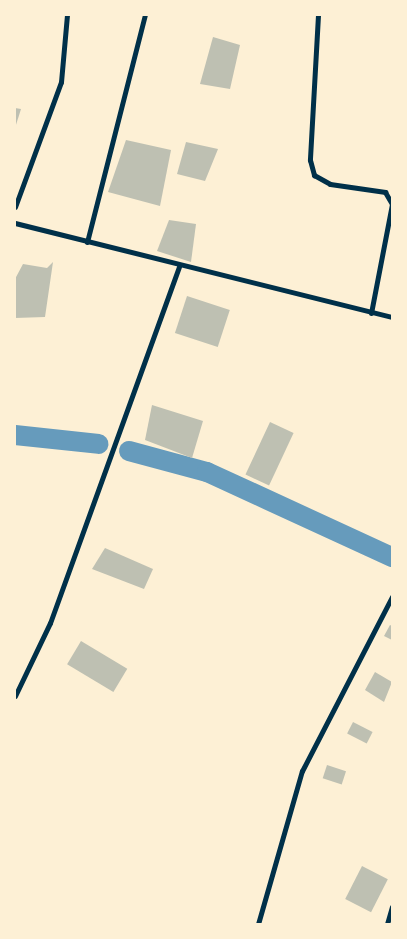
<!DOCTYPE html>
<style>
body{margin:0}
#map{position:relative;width:407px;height:939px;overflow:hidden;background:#fdf0d5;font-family:"PT Sans Narrow",sans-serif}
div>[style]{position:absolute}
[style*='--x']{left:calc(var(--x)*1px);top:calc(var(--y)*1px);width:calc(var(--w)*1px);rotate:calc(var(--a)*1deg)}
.canal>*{height:20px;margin:-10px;padding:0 10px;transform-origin:10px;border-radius:10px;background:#669bbc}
.building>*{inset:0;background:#bec0b2;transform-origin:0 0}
.minor>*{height:5px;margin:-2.5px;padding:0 2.5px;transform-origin:2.5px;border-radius:2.5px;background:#003049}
span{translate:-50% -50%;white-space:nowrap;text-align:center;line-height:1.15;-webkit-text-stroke:4.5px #fdf0d5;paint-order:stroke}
.frame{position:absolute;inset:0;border:16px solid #fdf0d5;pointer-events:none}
</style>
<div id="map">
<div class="canal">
<div style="--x:15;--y:435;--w:84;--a:6.1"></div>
<div style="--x:129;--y:451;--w:81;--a:15.1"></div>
<div style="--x:207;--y:472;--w:204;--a:24.7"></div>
</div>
<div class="building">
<div style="clip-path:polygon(213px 37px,240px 45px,230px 89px,200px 84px)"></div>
<div style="clip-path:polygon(15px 108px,21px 109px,15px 128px)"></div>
<div style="clip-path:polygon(126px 140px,171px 150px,160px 206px,108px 192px)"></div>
<div style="clip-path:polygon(186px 142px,218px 149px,205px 181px,177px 174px)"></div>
<div style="clip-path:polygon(169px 220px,196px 224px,191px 262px,157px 251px)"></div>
<div style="clip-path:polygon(53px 262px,45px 317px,15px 318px,15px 279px,23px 264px,47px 268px)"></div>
<div style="left:187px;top:296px;width:45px;height:39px;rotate:18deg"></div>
<div style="clip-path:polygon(152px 405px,203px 421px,192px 458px,145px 440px)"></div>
<div style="left:270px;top:422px;width:26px;height:58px;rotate:25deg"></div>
<div style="clip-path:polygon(105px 548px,153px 569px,144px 589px,92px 569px)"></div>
<div style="clip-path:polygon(390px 625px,392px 626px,392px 640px,384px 636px)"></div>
<div style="left:81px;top:641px;width:54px;height:27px;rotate:31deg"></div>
<div style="clip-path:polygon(375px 672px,392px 682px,384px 702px,365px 690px)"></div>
<div style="left:353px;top:722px;width:22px;height:13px;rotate:27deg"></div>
<div style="left:327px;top:765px;width:20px;height:14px;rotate:18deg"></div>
<div style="left:362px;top:866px;width:29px;height:37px;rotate:27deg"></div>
</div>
<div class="minor">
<div style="--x:318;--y:15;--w:145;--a:93.2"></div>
<div style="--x:310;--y:160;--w:16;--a:75"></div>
<div style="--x:314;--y:175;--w:18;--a:29"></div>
<div style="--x:330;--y:184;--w:56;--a:8.3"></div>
<div style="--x:385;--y:192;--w:14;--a:60"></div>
<div style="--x:392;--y:204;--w:111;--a:100.9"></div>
<div style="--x:15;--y:207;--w:133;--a:-69.8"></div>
<div style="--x:61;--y:82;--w:67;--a:-84.9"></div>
<div style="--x:15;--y:223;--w:389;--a:14"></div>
<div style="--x:87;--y:242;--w:234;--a:-75.7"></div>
<div style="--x:15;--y:696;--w:81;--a:-64.4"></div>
<div style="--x:50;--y:623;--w:379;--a:-70.1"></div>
<div style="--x:258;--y:924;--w:159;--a:-74"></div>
<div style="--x:302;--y:771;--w:196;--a:-62.7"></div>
<div style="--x:387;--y:924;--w:18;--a:-74"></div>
</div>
<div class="frame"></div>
</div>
